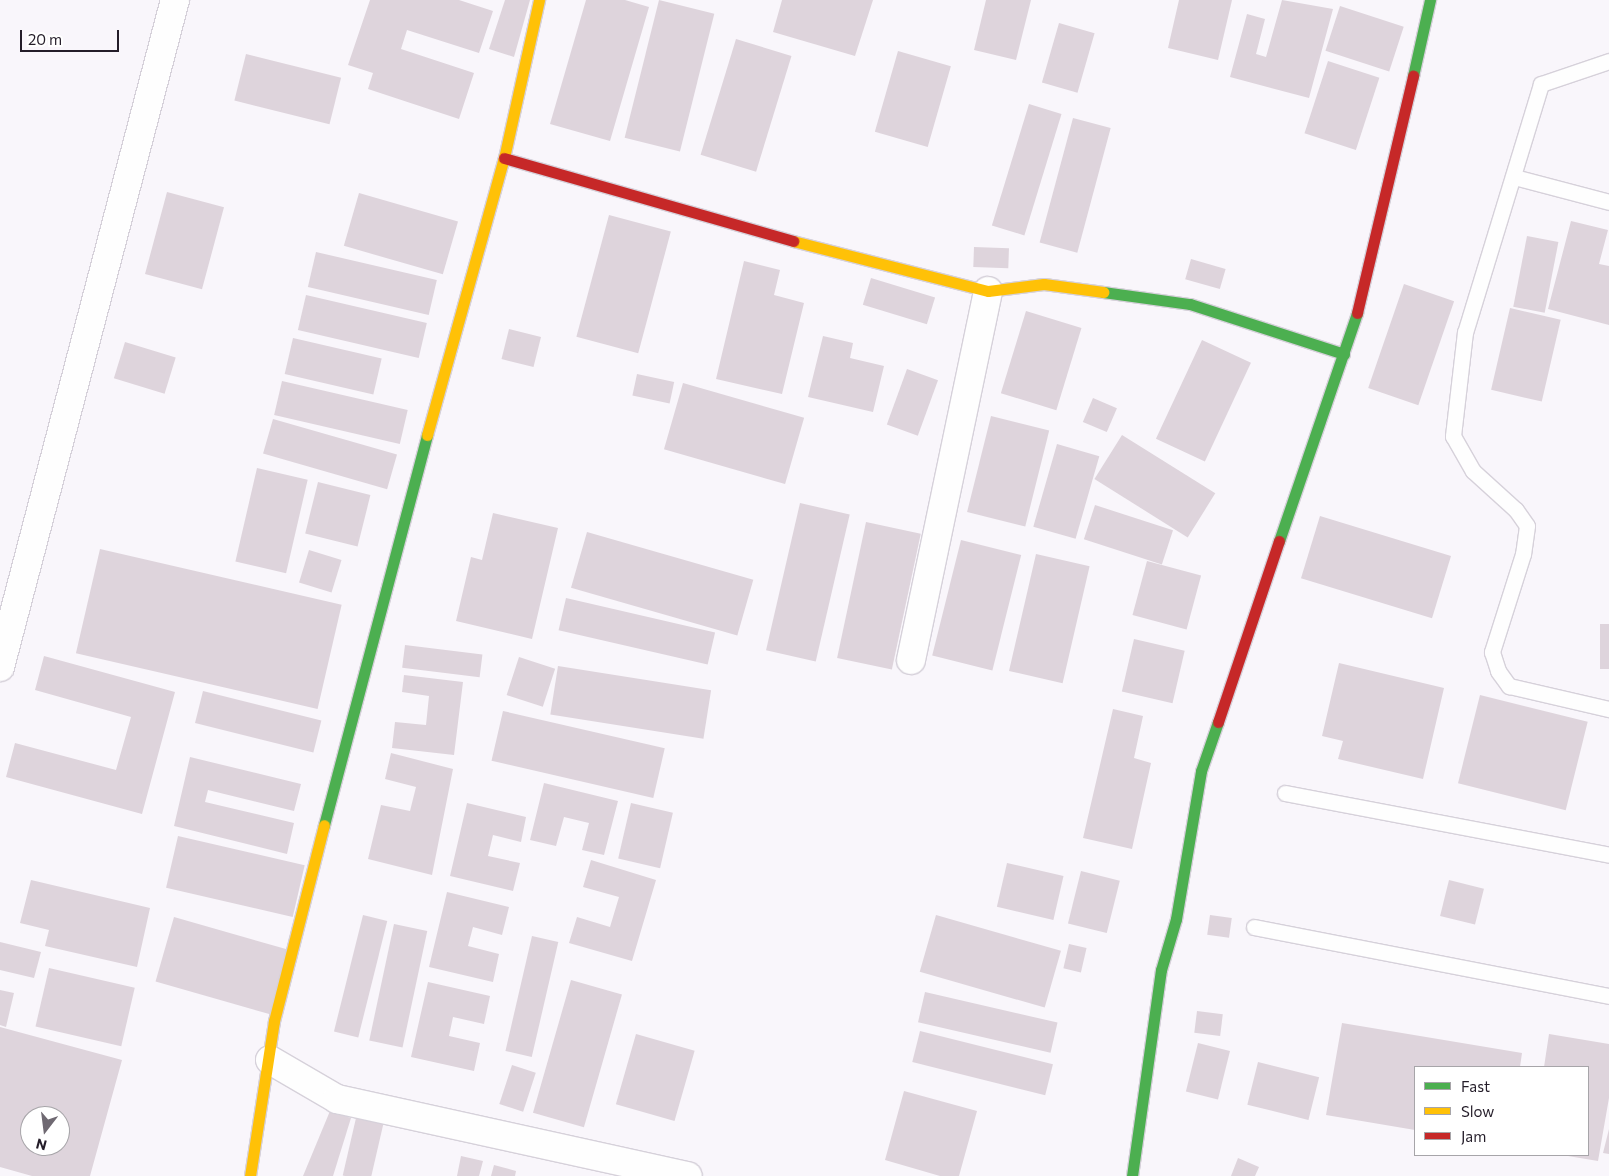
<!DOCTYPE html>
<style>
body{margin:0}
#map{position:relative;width:1609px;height:1176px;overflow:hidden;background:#f9f6fb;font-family:Commissioner,sans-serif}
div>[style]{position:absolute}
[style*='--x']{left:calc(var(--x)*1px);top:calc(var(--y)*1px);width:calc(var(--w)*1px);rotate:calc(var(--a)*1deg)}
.building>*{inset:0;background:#ded4dc;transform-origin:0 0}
.roads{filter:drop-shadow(1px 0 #d6d1da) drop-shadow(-1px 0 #d6d1da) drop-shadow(0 1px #d6d1da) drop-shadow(0 -1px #d6d1da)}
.lane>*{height:15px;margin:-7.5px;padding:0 7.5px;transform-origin:7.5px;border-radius:7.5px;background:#fefefe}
.street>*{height:28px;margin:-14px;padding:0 14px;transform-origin:14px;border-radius:14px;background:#fefefe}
.fast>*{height:11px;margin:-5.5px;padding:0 5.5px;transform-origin:5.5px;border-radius:5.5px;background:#4caf50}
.slow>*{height:11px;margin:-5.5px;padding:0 5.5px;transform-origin:5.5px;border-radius:5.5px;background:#ffc107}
.jam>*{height:11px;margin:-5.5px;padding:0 5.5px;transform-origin:5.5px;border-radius:5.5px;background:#c62828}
span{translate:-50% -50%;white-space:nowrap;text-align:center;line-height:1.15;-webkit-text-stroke:5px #fff;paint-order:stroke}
.legend{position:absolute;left:1414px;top:1066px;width:175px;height:90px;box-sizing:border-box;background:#fff;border:1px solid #a7a5a9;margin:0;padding:6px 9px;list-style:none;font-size:15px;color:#241d29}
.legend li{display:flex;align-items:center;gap:10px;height:25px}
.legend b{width:25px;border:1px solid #a7a5a9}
.north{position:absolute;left:20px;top:1106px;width:50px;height:50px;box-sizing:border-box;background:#fff;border:1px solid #a7a5a9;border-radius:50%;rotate:195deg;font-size:14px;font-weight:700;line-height:20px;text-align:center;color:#241d29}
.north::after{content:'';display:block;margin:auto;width:18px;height:22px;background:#6f6972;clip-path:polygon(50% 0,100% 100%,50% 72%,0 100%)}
.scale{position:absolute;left:20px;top:30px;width:99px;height:22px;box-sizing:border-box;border:2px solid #241d29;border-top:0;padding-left:6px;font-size:15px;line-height:18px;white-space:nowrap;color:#241d29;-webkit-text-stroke:4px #fff;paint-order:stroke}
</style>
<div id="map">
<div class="building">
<div style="clip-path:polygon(370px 0,459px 0,493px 11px,479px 53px,407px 30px,401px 49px,474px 73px,459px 119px,368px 89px,373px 73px,348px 65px)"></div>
<div style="clip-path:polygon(505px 0,530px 0,514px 57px,489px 49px)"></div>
<div style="clip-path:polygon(586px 0,625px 0,649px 7px,610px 141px,550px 124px)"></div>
<div style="left:659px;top:0;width:57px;height:142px;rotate:14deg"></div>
<div style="clip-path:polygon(782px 0,873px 0,855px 56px,773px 32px)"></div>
<div style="clip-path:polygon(986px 0,1031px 0,1016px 60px,974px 50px)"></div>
<div style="clip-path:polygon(1179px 0,1232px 0,1218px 60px,1168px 48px)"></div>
<div style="clip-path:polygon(1282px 0,1333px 9px,1309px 98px,1230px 77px,1247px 14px,1265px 19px,1256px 54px,1266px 57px)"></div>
<div style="left:1340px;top:6px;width:67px;height:47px;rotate:18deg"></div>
<div style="left:1059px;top:23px;width:37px;height:62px;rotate:16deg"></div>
<div style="left:736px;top:39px;width:58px;height:121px;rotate:17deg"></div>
<div style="left:898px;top:51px;width:55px;height:84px;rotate:16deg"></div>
<div style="left:246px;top:54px;width:98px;height:48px;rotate:14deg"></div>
<div style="left:1328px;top:61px;width:54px;height:76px;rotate:18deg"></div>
<div style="left:1029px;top:104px;width:34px;height:127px;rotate:17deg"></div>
<div style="left:1073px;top:118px;width:39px;height:129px;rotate:15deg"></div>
<div style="left:167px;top:192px;width:59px;height:85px;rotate:15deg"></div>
<div style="left:359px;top:193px;width:103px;height:55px;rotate:16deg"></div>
<div style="left:609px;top:215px;width:64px;height:126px;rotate:15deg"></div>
<div style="clip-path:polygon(1571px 221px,1608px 230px,1599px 264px,1609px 266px,1609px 325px,1548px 309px)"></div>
<div style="left:1527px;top:236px;width:32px;height:72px;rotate:11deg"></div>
<div style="left:974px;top:247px;width:35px;height:20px;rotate:2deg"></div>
<div style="left:316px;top:252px;width:124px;height:36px;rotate:13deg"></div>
<div style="left:1191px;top:259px;width:36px;height:21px;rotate:16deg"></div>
<div style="clip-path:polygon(744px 261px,780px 270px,774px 295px,804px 303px,782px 394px,716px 379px)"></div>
<div style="left:871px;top:278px;width:67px;height:28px;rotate:17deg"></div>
<div style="left:1404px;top:284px;width:53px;height:110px;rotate:19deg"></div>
<div style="left:306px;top:295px;width:124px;height:36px;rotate:13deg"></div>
<div style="left:1510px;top:308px;width:52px;height:84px;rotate:13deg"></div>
<div style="left:1026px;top:311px;width:58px;height:86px;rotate:17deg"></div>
<div style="left:509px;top:329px;width:33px;height:31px;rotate:14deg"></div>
<div style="clip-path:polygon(823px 336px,853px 343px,850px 358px,884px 366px,873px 412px,808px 397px)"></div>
<div style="left:293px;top:338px;width:91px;height:37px;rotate:13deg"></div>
<div style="left:1202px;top:340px;width:54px;height:109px;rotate:25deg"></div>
<div style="left:125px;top:342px;width:53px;height:38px;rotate:17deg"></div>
<div style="left:907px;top:369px;width:33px;height:59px;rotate:20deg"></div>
<div style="left:637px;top:374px;width:38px;height:22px;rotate:12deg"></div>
<div style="left:282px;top:381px;width:129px;height:35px;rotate:13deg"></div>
<div style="left:683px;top:383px;width:126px;height:69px;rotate:16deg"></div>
<div style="left:1093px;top:398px;width:26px;height:26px;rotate:23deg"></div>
<div style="left:991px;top:416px;width:60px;height:99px;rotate:14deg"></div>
<div style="left:273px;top:419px;width:129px;height:36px;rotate:16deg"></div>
<div style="left:1122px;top:435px;width:110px;height:52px;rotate:32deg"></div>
<div style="left:1057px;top:444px;width:44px;height:86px;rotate:16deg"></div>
<div style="left:257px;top:468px;width:52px;height:96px;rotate:13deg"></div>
<div style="left:318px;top:482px;width:54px;height:53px;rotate:14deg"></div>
<div style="left:800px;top:503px;width:51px;height:151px;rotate:13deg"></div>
<div style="left:1095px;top:505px;width:82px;height:36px;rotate:18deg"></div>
<div style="clip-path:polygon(493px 513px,558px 528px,532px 639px,456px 621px,471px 557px,482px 560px)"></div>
<div style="left:1320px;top:516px;width:137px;height:65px;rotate:17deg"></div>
<div style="left:866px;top:522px;width:56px;height:139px;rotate:12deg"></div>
<div style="left:587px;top:532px;width:173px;height:58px;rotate:16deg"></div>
<div style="left:961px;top:540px;width:62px;height:119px;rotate:14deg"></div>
<div style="left:100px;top:549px;width:248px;height:107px;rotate:13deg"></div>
<div style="left:309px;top:550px;width:34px;height:34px;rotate:17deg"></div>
<div style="left:1036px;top:554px;width:55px;height:120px;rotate:13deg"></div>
<div style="left:1147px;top:561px;width:56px;height:56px;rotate:15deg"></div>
<div style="left:566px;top:598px;width:153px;height:33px;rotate:13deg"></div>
<div style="left:1600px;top:624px;width:9px;height:45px"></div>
<div style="left:1134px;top:639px;width:52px;height:54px;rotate:13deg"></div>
<div style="left:405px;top:645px;width:78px;height:23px;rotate:7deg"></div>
<div style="clip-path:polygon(44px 656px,175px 692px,142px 814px,6px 777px,15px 743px,116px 770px,131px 717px,35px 690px)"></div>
<div style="left:519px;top:657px;width:38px;height:40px;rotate:18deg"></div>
<div style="clip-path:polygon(1339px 663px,1444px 688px,1423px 779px,1338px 759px,1343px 741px,1322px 736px)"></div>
<div style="left:558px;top:666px;width:155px;height:49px;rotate:9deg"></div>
<div style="clip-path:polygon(404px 675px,463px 682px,454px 755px,392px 748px,395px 722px,426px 725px,429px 696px,402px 692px)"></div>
<div style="left:203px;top:691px;width:122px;height:33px;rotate:14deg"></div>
<div style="left:1480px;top:695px;width:111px;height:91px;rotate:14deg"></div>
<div style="clip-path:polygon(1113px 709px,1143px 716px,1134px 758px,1151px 763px,1132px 849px,1083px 838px)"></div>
<div style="left:503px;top:711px;width:166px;height:51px;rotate:13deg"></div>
<div style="clip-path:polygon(391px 753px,453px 769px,432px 875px,368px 859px,381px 805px,410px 811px,416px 787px,385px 779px)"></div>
<div style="clip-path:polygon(190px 757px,301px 784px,294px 811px,208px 790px,205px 802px,294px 823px,287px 854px,174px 826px)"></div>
<div style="clip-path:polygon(544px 783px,618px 801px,604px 855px,582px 850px,589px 823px,564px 817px,556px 846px,530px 840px)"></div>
<div style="clip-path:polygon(467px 803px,526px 817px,521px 842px,493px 835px,488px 856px,520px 863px,513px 891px,450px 876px)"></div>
<div style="left:631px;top:803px;width:43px;height:57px;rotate:13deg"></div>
<div style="left:178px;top:836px;width:130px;height:53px;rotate:13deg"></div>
<div style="clip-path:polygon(591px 860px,656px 880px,632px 961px,569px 943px,577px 917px,610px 927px,619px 897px,583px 887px)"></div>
<div style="left:1007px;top:863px;width:58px;height:45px;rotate:13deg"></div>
<div style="left:1081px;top:871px;width:40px;height:54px;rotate:14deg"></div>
<div style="clip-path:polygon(31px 880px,150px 908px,137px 967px,45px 946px,49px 930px,20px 923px)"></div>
<div style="left:1449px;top:880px;width:36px;height:37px;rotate:14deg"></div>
<div style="clip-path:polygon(447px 892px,509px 907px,502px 935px,473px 927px,468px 946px,499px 954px,493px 982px,429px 967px)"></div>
<div style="left:363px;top:915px;width:25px;height:120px;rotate:14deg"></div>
<div style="left:936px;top:915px;width:130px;height:59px;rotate:16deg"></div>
<div style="left:1210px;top:915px;width:22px;height:20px;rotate:8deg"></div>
<div style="left:174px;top:917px;width:121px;height:67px;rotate:16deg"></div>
<div style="left:394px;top:924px;width:34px;height:119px;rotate:12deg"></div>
<div style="left:532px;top:936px;width:27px;height:118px;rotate:13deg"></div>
<div style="clip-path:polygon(0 942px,41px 952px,34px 978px,0 970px)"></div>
<div style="left:1069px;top:944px;width:18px;height:25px;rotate:13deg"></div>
<div style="left:49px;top:968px;width:88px;height:60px;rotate:13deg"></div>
<div style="left:571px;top:980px;width:53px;height:138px;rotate:16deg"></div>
<div style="clip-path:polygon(428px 982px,490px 996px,484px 1024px,453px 1017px,449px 1036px,480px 1043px,474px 1071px,411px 1057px)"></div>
<div style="clip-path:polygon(0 990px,14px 993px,6px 1027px,0 1025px)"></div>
<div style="left:925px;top:992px;width:136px;height:31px;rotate:13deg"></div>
<div style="left:1197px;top:1011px;width:26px;height:22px;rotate:7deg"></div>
<div style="clip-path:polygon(1342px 1023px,1522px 1053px,1520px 1067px,1415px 1067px,1415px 1130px,1326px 1115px)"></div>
<div style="clip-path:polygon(evenodd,0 1027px,122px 1060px,90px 1176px,32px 1176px,0 1167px,0 1027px,30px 1116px,60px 1116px,60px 1146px,30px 1146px,30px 1116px)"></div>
<div style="left:920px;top:1031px;width:137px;height:32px;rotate:14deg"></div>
<div style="left:636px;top:1034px;width:61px;height:73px;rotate:16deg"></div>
<div style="clip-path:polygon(1549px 1034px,1609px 1044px,1609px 1098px,1598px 1161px,1568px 1156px,1588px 1155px,1588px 1067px,1544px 1067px)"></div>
<div style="left:1198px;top:1043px;width:33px;height:50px;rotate:14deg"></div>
<div style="left:1258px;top:1062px;width:63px;height:44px;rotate:14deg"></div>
<div style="left:512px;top:1065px;width:25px;height:41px;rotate:18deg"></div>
<div style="clip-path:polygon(904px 1091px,977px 1111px,959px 1176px,940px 1176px,885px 1160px)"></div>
<div style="clip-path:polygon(330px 1111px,351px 1118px,333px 1176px,303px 1176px)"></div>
<div style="left:356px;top:1118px;width:28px;height:59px;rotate:13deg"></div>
<div style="clip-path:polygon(1609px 1129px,1609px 1154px,1603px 1153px)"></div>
<div style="clip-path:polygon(461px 1156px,483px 1161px,479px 1176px,457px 1176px)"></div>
<div style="clip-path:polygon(1238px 1158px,1259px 1167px,1255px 1176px,1231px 1176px)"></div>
<div style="clip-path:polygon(494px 1165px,516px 1171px,515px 1176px,491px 1176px)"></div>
</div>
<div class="roads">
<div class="lane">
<div style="--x:1609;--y:61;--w:72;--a:161.3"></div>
<div style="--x:1541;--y:84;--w:259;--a:107"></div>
<div style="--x:1465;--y:332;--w:105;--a:96.6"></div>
<div style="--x:1453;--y:436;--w:40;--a:60.3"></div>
<div style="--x:1473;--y:471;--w:58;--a:42.2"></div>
<div style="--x:1516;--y:510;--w:19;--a:55"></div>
<div style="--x:1527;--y:526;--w:28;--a:98"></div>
<div style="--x:1523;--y:554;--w:103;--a:107.6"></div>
<div style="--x:1492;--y:652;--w:20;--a:72"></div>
<div style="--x:1498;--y:671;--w:19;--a:54"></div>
<div style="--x:1509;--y:686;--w:103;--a:13"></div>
<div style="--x:1514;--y:177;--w:98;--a:14.7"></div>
<div style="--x:1285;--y:793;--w:330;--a:10.8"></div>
<div style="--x:1254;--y:927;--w:362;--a:11"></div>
</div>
<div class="street">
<div style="--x:911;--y:660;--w:377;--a:-78.2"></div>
<div style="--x:0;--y:667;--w:690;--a:-75.3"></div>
<div style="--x:270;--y:1060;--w:78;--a:30.2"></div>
<div style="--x:337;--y:1099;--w:359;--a:12.4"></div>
</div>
<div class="fast">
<div style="--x:1413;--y:76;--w:78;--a:-77.4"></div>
<div style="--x:1103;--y:292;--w:88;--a:7.9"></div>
<div style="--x:1190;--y:304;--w:162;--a:18"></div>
<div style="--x:1279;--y:541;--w:241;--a:-71.1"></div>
<div style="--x:324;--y:825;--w:403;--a:-75.2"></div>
<div style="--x:1132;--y:1176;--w:208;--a:-82"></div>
<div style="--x:1161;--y:970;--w:53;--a:-73.6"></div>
<div style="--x:1176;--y:919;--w:150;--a:-80.4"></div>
<div style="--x:1201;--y:771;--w:52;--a:-70.9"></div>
</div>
<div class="slow">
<div style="--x:793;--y:241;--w:201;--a:14.4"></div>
<div style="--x:988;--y:291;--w:56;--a:-7.1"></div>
<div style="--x:1044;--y:284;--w:60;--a:7.7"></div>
<div style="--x:427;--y:435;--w:288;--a:-74.5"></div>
<div style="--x:504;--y:158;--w:162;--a:-77.5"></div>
<div style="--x:250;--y:1176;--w:157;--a:-81.2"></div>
<div style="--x:274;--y:1021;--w:202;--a:-75.7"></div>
</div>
<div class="jam">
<div style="--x:504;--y:158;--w:301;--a:16"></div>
<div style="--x:1357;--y:313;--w:244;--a:-76.7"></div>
<div style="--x:1218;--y:722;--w:191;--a:-71.4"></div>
</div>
</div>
<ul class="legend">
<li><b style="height:6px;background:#4caf50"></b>Fast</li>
<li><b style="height:6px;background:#ffc107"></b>Slow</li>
<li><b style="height:6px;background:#c62828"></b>Jam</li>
</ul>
<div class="north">N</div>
<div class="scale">20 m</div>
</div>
